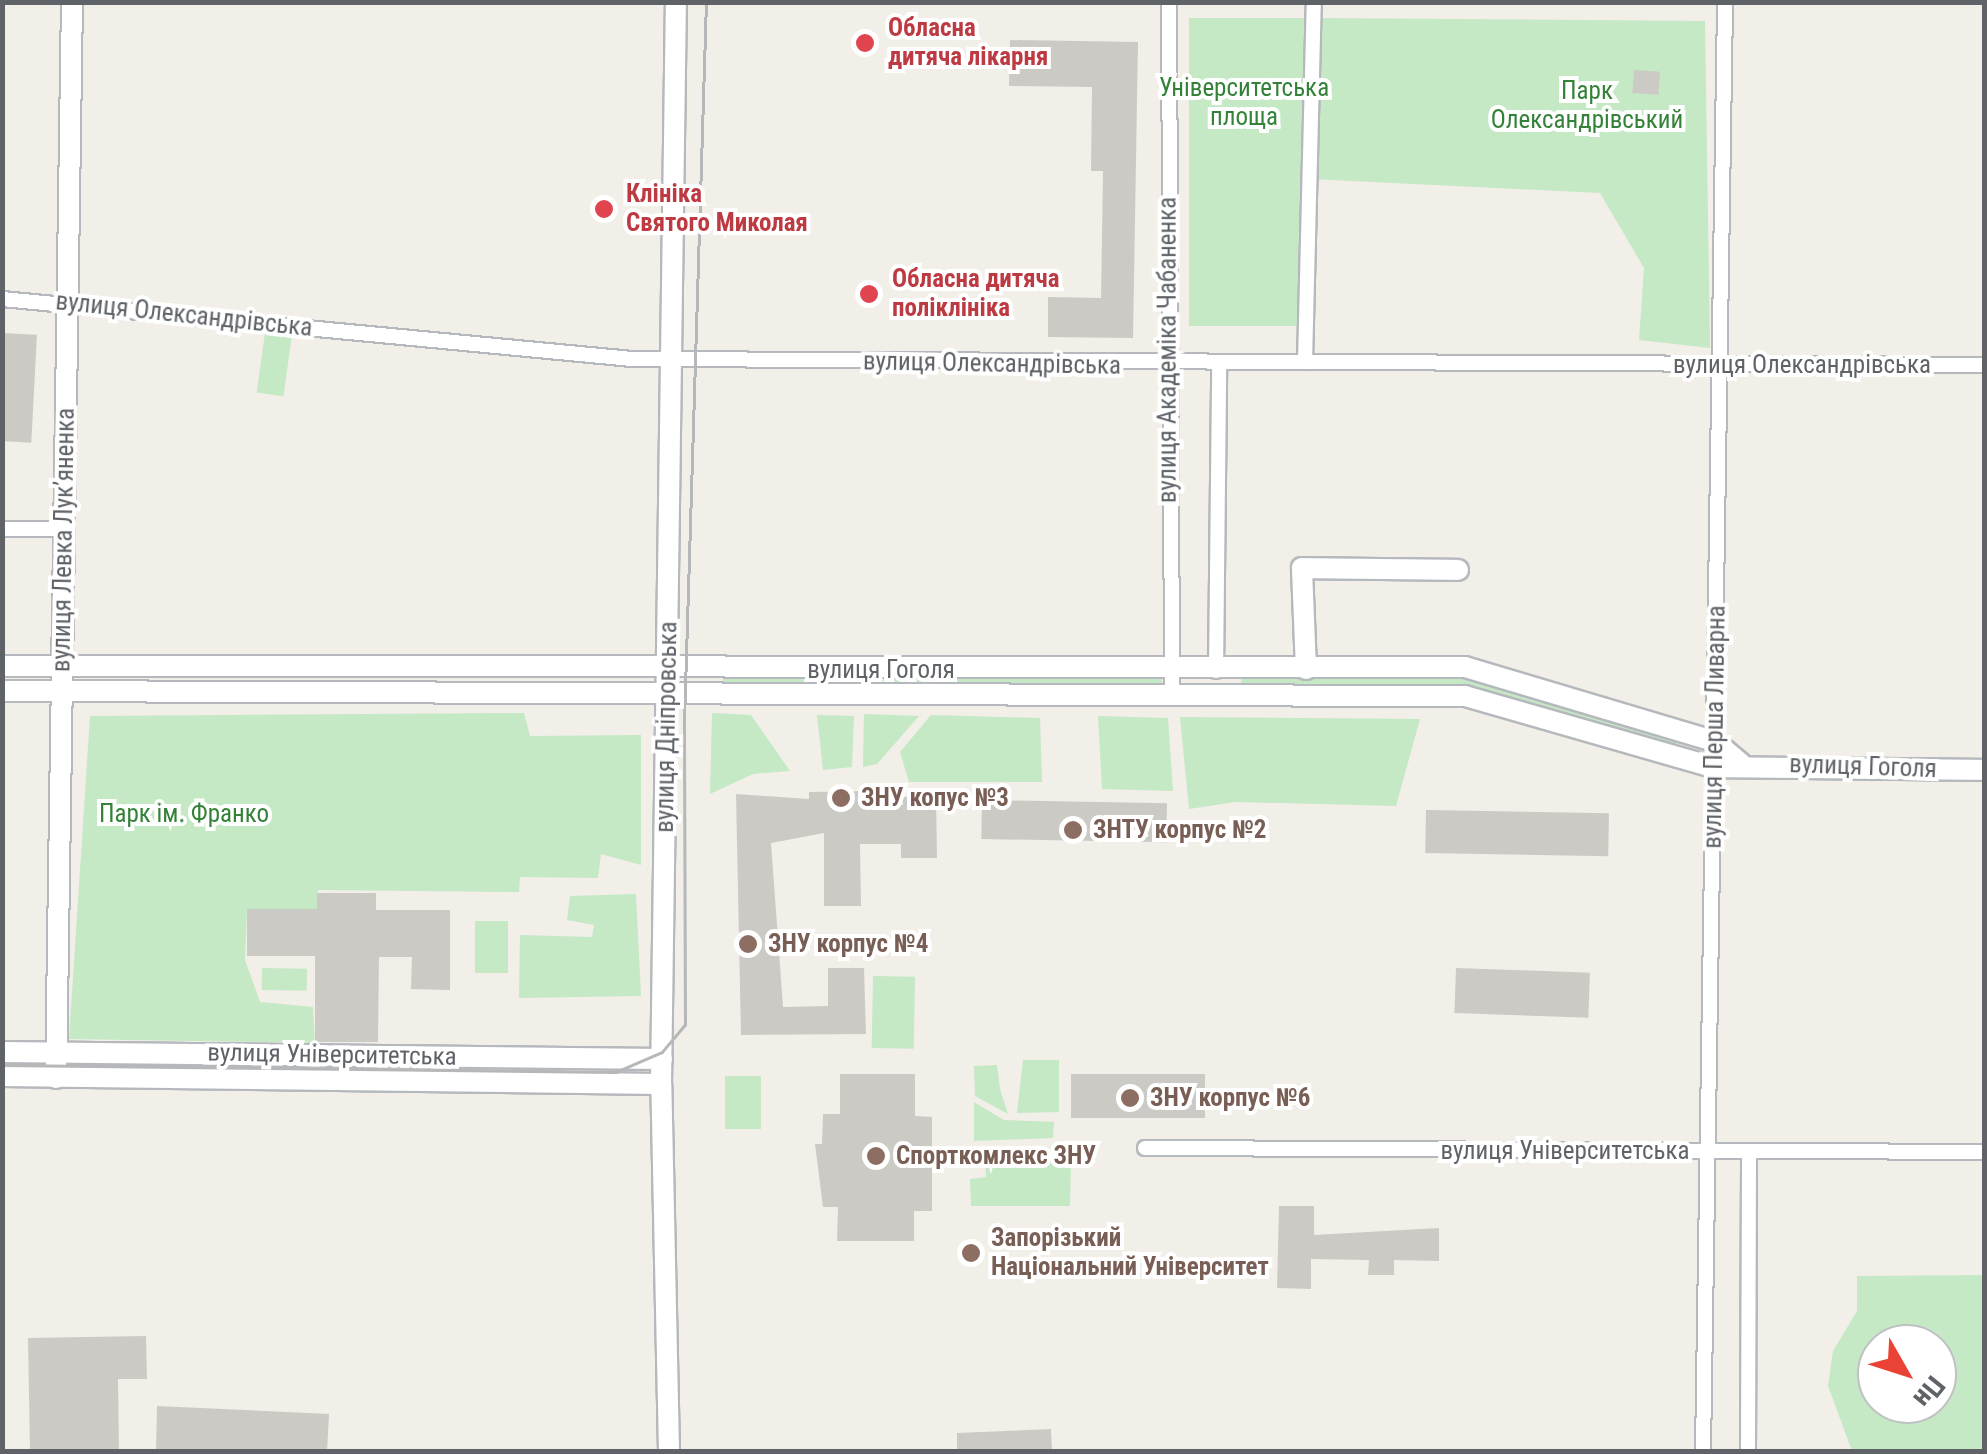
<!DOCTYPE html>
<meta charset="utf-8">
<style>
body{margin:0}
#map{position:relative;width:1987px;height:1454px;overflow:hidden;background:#f1efe8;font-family:"Roboto Condensed",sans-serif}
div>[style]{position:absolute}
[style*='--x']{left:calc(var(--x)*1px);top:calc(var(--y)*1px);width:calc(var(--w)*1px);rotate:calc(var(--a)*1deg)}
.green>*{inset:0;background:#c5e8c5;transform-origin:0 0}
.building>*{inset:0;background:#cccac5;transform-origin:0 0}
.roads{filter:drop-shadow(2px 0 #b5b8bc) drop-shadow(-2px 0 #b5b8bc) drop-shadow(0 2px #b5b8bc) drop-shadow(0 -2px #b5b8bc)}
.street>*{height:14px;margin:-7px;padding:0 7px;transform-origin:7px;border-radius:7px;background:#fff}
.secondary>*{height:20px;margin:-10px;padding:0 10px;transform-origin:10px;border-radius:10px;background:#fff}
.tram>*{height:2.5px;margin:-1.25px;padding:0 1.25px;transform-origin:1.25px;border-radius:1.25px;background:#b6b7b8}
.dots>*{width:28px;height:28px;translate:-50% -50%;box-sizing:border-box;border:5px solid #fff;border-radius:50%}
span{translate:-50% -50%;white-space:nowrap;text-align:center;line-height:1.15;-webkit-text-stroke:8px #fff;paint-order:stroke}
.health-label{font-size:25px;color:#be3a42;font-weight:700}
.left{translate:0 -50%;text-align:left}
.park-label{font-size:25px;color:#348238}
.street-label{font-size:25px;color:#5f6368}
.education-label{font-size:25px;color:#785e54;font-weight:700}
.frame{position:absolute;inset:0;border:5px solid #5f6368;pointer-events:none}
.north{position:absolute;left:1857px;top:1324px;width:100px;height:100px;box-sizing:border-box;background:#fff;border:2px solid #bfc1c3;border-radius:50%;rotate:129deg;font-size:28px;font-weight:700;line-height:40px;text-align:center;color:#5f6368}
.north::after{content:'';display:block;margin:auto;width:35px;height:45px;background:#ea4335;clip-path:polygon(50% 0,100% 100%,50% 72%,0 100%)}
</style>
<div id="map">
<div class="green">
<div style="left:1189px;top:18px;width:116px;height:308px"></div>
<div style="clip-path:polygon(1315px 18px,1705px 21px,1710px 348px,1639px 340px,1644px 268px,1600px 193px,1311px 179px)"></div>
<div style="left:265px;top:333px;width:27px;height:60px;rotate:8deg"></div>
<div style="left:1162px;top:677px;width:13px;height:439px;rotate:90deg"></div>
<div style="clip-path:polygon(1465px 677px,1675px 738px,1678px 748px,1463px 688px,1242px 690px,1241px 679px)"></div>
<div style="clip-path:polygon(524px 713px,530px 736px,641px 735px,641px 865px,601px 854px,598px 878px,520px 877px,519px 892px,318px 890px,317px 909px,247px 909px,245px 960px,260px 1002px,313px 1007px,315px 1043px,69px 1039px,90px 716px)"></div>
<div style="clip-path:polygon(712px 713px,751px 715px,790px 771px,753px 774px,710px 794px)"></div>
<div style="clip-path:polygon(864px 714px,919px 716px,877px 764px,863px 767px)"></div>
<div style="clip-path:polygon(817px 715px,854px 716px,852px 767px,823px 770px)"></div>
<div style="clip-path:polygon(931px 715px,1040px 718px,1042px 782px,909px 782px,900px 752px)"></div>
<div style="clip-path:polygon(1098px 716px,1168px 718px,1173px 791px,1102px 789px)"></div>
<div style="clip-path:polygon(1180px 717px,1420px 719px,1396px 806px,1235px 802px,1189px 809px)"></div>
<div style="clip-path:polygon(636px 894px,641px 996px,519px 998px,520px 935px,592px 937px,594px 925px,567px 920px,570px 896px)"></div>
<div style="left:475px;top:921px;width:33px;height:52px"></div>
<div style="left:262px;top:968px;width:45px;height:22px;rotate:1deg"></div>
<div style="left:873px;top:976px;width:42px;height:72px;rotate:1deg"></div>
<div style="clip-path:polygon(1023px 1060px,1059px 1060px,1059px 1112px,1017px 1113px)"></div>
<div style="clip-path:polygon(997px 1065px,1000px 1089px,1008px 1114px,975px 1096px,974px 1066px)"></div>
<div style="left:725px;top:1076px;width:36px;height:53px"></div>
<div style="clip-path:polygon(974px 1102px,1004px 1120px,1054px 1122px,1053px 1138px,974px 1141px)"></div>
<div style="clip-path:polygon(1049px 1150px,1071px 1162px,1070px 1206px,971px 1206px,970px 1179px,986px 1177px,985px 1156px)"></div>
<div style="clip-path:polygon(evenodd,1984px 1275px,1984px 1451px,1852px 1451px,1828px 1386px,1833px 1351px,1857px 1311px,1857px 1276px,1984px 1275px,1877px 1344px,1937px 1344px,1937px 1404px,1877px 1404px,1877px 1344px)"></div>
</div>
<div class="building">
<div style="clip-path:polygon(1010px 40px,1138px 42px,1133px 338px,1048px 337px,1048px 297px,1101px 298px,1103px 171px,1091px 171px,1092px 87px,1009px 86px)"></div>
<div style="left:1634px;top:70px;width:26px;height:23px;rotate:4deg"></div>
<div style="left:2px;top:333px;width:35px;height:108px;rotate:3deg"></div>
<div style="clip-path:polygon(874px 791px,874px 800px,936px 794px,937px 858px,901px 858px,901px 844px,860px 844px,861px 906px,824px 906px,824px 833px,771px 843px,783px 1007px,828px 1006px,828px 968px,864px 968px,866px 1034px,741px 1035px,736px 794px,809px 799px,809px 792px)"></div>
<div style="left:982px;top:800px;width:185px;height:39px;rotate:1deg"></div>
<div style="left:1426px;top:810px;width:183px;height:43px;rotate:1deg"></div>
<div style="clip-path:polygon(317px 893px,376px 893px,376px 910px,450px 910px,450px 990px,411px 989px,412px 957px,379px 957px,378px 1042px,315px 1042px,315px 956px,247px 956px,247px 909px,317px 909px)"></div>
<div style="left:1456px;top:968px;width:134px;height:45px;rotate:2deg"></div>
<div style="clip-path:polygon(840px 1074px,915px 1074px,915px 1116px,932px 1117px,932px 1211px,914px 1211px,914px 1241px,837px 1241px,838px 1207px,823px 1207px,815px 1144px,822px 1144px,823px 1114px,840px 1114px)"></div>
<div style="left:1071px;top:1074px;width:134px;height:44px"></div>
<div style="clip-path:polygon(1279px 1206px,1314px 1206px,1314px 1235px,1439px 1228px,1439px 1261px,1394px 1260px,1394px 1275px,1368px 1275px,1369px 1260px,1311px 1259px,1311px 1289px,1277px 1288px)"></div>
<div style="clip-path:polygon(146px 1336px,147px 1379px,118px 1379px,119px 1452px,30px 1452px,28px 1338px)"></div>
<div style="clip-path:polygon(157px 1406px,329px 1414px,327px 1452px,156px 1452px)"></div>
<div style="clip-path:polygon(1051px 1429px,1052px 1452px,957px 1452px,957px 1433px)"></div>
</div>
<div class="roads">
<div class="street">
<div style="--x:1169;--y:2;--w:696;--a:89.75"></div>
<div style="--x:2;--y:299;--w:633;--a:5.44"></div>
<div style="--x:632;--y:359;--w:1352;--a:0.25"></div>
<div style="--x:1305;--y:362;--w:360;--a:-88.6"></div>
<div style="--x:2;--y:529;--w:63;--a:0"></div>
<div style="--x:1216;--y:671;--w:305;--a:-89.4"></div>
<div style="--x:1145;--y:1148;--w:839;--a:0.27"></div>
<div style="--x:1703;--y:1452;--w:1450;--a:-89.13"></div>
<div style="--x:1748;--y:1452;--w:300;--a:-89.8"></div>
</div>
<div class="secondary">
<div style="--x:2;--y:666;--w:1463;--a:0.04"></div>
<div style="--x:1465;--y:667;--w:260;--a:16.6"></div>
<div style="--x:1714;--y:741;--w:35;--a:40"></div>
<div style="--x:1306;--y:669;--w:101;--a:-92.3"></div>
<div style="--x:1302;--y:568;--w:156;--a:0.7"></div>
<div style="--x:2;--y:691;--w:1463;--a:0.2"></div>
<div style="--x:1465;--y:696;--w:258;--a:16"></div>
<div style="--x:1713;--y:767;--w:271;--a:0.6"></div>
<div style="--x:2;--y:1052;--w:660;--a:0.61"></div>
<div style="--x:2;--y:1076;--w:659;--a:0.7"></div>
<div style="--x:56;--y:1078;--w:1076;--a:-89.15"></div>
<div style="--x:669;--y:1452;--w:368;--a:-91.2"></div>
<div style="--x:661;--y:1084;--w:1082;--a:-89.21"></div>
</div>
</div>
<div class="tram">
<div style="--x:2;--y:1065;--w:614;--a:0.65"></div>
<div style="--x:616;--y:1072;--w:50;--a:-23.5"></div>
<div style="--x:662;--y:1052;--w:35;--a:-50"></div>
<div style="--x:685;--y:1025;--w:304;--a:-90.2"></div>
<div style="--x:684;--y:721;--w:719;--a:-88.25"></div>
</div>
<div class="dots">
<div style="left:865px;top:43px;background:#e0444e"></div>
<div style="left:604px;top:209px;background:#e0444e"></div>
<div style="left:869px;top:294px;background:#e0444e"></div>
<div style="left:841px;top:798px;background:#8d6e63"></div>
<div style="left:1073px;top:830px;background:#8d6e63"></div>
<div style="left:748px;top:944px;background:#8d6e63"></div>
<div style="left:1130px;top:1098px;background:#8d6e63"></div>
<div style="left:876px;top:1156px;background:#8d6e63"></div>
<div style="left:971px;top:1253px;background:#8d6e63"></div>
</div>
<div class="health-label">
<span class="left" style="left:888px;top:43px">Обласна<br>дитяча лікарня</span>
<span class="left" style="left:626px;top:209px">Клініка<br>Святого Миколая</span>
<span class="left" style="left:892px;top:294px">Обласна дитяча<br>поліклініка</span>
</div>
<div class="park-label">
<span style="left:1244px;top:103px">Університетська<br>площа</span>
<span style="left:1587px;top:106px">Парк<br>Олександрівський</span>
<span style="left:184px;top:814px">Парк ім. Франко</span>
</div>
<div class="street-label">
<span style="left:184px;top:315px;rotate:6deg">вулиця Олександрівська</span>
<span style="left:1168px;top:350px;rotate:-90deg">вулиця Академіка Чабаненка</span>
<span style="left:992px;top:364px;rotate:1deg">вулиця Олександрівська</span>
<span style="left:1802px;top:365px">вулиця Олександрівська</span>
<span style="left:64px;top:540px;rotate:-89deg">вулиця Левка Лукʼяненка</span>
<span style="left:881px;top:670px">вулиця Гоголя</span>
<span style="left:667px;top:727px;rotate:-89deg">вулиця Дніпровська</span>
<span style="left:1715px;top:727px;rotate:-89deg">вулиця Перша Ливарна</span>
<span style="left:1863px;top:767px;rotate:2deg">вулиця Гоголя</span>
<span style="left:332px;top:1055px;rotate:1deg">вулиця Університетська</span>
<span style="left:1565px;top:1151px">вулиця Університетська</span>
</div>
<div class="education-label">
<span class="left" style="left:861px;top:798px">ЗНУ копус №3</span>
<span class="left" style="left:1093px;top:830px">ЗНТУ корпус №2</span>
<span class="left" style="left:768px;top:944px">ЗНУ корпус №4</span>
<span class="left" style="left:1150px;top:1098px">ЗНУ корпус №6</span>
<span class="left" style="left:896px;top:1156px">Спорткомлекс ЗНУ</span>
<span class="left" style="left:991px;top:1253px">Запорізький<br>Національний Університет</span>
</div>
<div class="frame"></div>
<div class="north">Пн</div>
</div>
